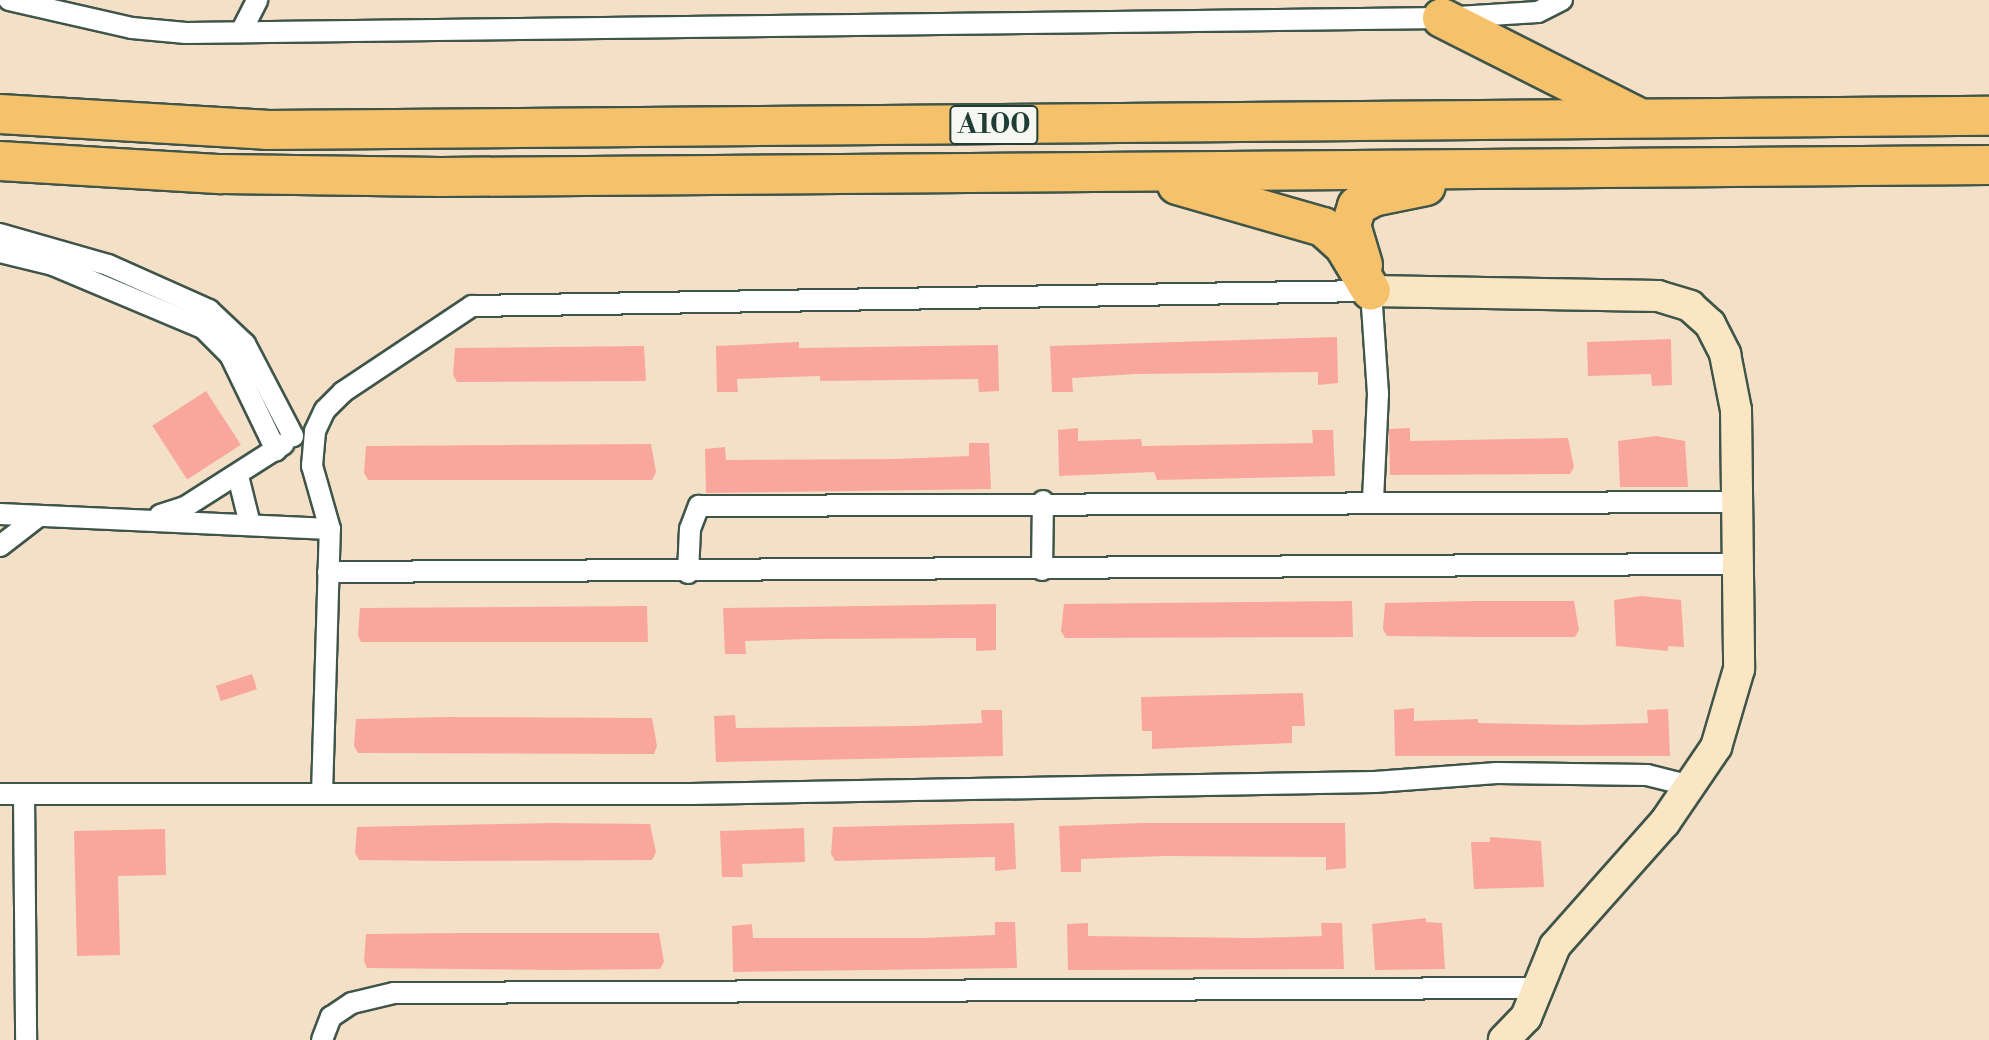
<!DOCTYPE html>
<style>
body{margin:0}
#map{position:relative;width:1989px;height:1040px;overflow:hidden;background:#f4e0c7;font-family:"Libre Bodoni",serif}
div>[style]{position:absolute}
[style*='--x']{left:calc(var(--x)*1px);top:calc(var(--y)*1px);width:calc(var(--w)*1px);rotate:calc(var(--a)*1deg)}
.building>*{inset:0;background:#f9a79c;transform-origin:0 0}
.roads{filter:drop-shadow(2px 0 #3f554a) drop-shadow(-2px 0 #3f554a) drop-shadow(0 2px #3f554a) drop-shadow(0 -2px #3f554a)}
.street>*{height:20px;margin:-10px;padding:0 10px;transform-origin:10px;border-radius:10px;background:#fff}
.secondary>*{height:30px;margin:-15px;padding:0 15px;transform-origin:15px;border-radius:15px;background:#fbe6c4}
.highway>*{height:38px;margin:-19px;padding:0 19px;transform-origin:19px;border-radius:19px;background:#f5c16b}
span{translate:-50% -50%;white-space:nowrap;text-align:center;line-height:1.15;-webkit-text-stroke:8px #f6f6f2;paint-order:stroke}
.shield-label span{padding:2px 6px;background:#f6f6f2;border:2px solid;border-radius:6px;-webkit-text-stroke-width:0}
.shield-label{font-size:28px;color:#1f3d34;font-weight:700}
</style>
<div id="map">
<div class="building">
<div style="clip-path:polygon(1337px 337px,1338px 383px,1318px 385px,1318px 372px,1135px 374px,1072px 378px,1073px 392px,1052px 392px,1050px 346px)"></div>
<div style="clip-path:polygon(1671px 339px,1672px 385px,1652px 386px,1651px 374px,1588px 376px,1587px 342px)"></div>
<div style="clip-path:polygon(799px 342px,799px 348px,998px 345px,999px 391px,979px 392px,978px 379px,820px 381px,820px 376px,737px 379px,738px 392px,717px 392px,716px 346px)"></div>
<div style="clip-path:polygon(644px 346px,646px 381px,457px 382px,453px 375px,455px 348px)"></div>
<div style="left:206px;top:391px;width:64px;height:64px;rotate:57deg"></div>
<div style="clip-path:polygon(1078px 428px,1078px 441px,1141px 439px,1142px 446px,1313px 443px,1312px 430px,1333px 430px,1335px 476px,1157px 480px,1154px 472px,1059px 476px,1058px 430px)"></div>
<div style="clip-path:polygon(1410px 428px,1410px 441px,1568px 438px,1574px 467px,1570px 474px,1390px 475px,1389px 429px)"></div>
<div style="clip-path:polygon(1656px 436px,1685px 441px,1688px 487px,1620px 487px,1618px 441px)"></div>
<div style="clip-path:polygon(969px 443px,989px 443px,991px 489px,706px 493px,705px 449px,725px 447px,726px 460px,895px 459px,969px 456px)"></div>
<div style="clip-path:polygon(651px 444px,656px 472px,652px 480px,368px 480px,364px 473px,366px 446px)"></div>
<div style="clip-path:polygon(1641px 596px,1681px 600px,1684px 647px,1668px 646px,1668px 651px,1616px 646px,1614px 600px)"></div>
<div style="clip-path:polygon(1352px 601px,1353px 637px,1065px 638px,1061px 631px,1064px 604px)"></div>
<div style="clip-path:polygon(1475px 601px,1574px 601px,1579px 630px,1575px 637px,1477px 637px,1387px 636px,1383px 629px,1385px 603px)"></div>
<div style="clip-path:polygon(996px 604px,996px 650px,976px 651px,976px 638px,809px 639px,745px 641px,746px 654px,725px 654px,723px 608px)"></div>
<div style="clip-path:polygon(647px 606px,648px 642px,361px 642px,358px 635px,360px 608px)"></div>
<div style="left:252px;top:674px;width:16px;height:38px;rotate:72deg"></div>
<div style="clip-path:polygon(1303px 693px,1305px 726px,1292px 726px,1292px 743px,1152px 749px,1152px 731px,1142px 731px,1141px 697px)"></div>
<div style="clip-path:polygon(1414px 708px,1414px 721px,1478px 719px,1478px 723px,1578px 725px,1648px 723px,1647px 710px,1668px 709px,1670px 756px,1395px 756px,1394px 710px)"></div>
<div style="clip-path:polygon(981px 710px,1002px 710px,1003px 756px,716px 762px,714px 716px,735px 715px,736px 728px,912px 726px,982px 723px)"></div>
<div style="clip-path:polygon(446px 717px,652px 718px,657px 746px,654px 754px,358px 753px,354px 746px,356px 719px)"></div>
<div style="clip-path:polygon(552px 823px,650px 824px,656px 852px,652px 860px,449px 861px,359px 860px,355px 853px,357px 827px)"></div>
<div style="clip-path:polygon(1014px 823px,1016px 869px,995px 871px,995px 857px,835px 861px,831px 854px,833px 827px)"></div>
<div style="clip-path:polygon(1143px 823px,1345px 823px,1346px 868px,1326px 870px,1326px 857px,1165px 856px,1081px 859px,1081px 872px,1061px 872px,1059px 826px)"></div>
<div style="clip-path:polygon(804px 828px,805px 862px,742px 864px,743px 877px,722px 877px,720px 831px)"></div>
<div style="clip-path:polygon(165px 829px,166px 875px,118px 876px,120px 955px,77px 956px,74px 831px)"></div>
<div style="clip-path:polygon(1490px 837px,1541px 841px,1544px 887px,1474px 889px,1471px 842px,1490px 842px)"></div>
<div style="clip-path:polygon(1426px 918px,1426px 922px,1442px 923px,1445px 969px,1375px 970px,1372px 924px)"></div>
<div style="clip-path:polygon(995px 922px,1015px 922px,1017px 968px,733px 972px,732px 926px,752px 924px,753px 938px,923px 938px,995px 935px)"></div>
<div style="clip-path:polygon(1088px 923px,1088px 936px,1251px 938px,1322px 936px,1321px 923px,1342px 923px,1344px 969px,1068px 970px,1067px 924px)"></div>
<div style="clip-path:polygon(456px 933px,659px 933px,664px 962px,660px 969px,558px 970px,367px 968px,364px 961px,366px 934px)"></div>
</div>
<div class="roads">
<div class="street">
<div style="--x:9;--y:0;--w:126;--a:12.8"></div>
<div style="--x:132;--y:28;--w:54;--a:5.3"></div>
<div style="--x:186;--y:33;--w:1256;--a:-0.68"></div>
<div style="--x:1442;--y:18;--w:96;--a:-3.6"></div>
<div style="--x:1538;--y:12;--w:27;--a:-27"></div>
<div style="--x:241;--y:32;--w:36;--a:-63"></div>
<div style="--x:0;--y:234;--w:112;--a:16"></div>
<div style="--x:108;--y:265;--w:111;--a:24"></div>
<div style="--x:209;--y:310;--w:50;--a:43.4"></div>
<div style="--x:245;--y:344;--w:104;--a:62.4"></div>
<div style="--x:0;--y:252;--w:55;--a:13.8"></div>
<div style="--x:53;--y:265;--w:163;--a:22.8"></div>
<div style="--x:203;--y:328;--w:38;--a:45"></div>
<div style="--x:230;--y:355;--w:106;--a:64.2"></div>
<div style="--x:238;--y:476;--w:49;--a:76"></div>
<div style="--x:0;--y:514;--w:330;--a:2.6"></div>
<div style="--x:160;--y:515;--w:26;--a:-18"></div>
<div style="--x:185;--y:507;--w:117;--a:-32.5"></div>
<div style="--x:0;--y:546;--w:49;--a:-37.6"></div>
<div style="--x:1042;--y:570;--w:69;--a:-89.2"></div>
<div style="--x:328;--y:572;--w:1409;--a:-0.33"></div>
<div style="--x:688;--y:573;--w:44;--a:-87.4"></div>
<div style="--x:690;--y:529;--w:25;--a:-69"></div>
<div style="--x:699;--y:506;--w:1037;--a:-0.22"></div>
<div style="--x:0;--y:794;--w:691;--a:0"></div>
<div style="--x:691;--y:794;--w:684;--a:-1.01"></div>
<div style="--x:1375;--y:782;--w:122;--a:-4.2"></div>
<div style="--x:1497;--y:773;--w:150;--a:0.8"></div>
<div style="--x:1647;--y:775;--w:45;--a:14"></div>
<div style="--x:24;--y:794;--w:246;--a:89.5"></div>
<div style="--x:322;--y:794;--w:265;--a:-88.3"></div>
<div style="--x:330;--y:529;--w:66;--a:-105.9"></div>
<div style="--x:312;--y:466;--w:35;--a:-85"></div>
<div style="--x:315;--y:431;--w:23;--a:-65"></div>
<div style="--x:325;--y:410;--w:25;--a:-45"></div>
<div style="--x:343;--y:392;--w:155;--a:-33.7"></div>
<div style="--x:472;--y:306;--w:899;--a:-0.96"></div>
<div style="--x:1371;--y:291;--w:103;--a:86.1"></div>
<div style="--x:1378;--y:394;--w:107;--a:92.7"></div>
<div style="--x:322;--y:1040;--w:25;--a:-69"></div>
<div style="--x:331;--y:1017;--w:25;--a:-34"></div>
<div style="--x:352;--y:1003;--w:43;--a:-13.4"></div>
<div style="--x:394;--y:993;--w:1140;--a:-0.25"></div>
</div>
<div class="secondary">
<div style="--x:1371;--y:291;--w:287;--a:1"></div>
<div style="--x:1658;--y:296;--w:34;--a:17"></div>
<div style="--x:1690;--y:306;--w:27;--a:42"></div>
<div style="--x:1710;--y:324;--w:34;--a:63"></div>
<div style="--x:1725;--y:354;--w:57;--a:78.9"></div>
<div style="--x:1736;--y:410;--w:259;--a:89.3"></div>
<div style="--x:1739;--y:669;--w:81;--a:106.4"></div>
<div style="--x:1716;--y:747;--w:91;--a:124.2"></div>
<div style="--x:1665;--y:822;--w:166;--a:131.6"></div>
<div style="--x:1555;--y:946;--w:77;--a:112.2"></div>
<div style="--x:1526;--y:1017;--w:32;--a:134"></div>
</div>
<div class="highway">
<div style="--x:1442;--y:18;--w:217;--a:26.8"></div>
<div style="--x:0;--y:114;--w:266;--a:3.4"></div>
<div style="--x:266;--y:130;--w:1723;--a:-0.47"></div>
<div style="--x:0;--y:161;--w:222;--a:3.4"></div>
<div style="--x:222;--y:174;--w:219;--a:0.8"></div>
<div style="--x:441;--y:177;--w:1548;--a:-0.44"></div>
<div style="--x:1177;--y:185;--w:152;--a:16"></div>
<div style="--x:1323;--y:227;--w:28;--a:42"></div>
<div style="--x:1344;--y:246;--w:52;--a:59"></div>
<div style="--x:1363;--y:265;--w:42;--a:-106.7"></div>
<div style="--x:1351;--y:225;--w:20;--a:-72"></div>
<div style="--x:1357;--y:206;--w:18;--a:-29"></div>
<div style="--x:1373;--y:197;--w:54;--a:-11.7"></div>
</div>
</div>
<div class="shield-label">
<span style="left:994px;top:125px">A100</span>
</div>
</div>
